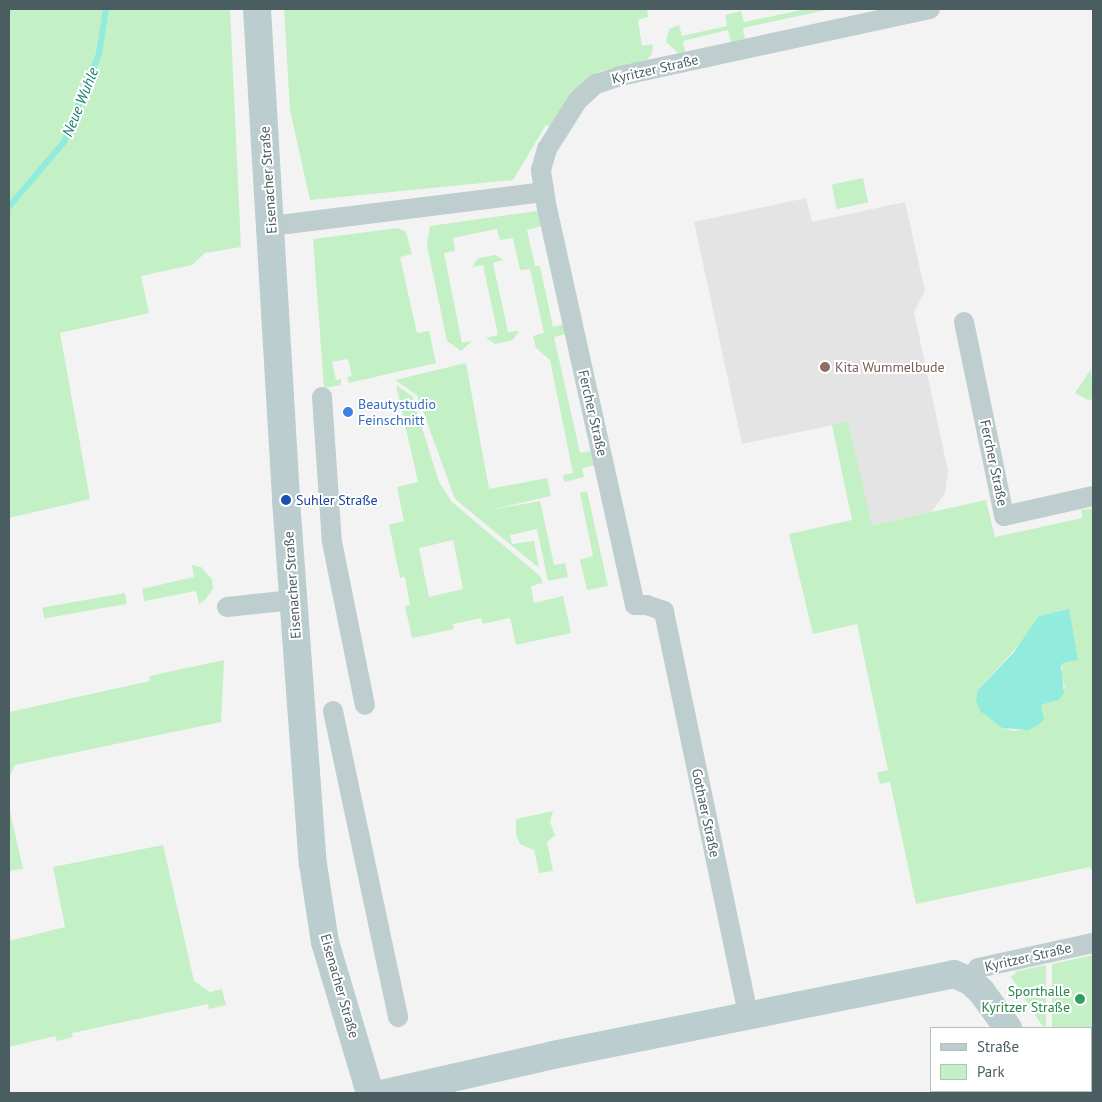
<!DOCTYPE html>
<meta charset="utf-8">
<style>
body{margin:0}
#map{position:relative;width:1102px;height:1102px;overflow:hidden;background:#f4f3f3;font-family:"PT Sans",sans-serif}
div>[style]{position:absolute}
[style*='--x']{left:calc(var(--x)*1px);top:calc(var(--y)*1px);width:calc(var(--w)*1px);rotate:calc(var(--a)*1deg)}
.education>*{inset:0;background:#e5e4e5}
.green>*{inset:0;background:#c3f0c5;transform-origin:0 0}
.water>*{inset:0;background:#91ecde}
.stream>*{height:5.5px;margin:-2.75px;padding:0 2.75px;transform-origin:2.75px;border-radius:2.75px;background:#91ecde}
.street>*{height:20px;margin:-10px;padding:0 10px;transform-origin:10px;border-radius:10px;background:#becdce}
.secondary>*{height:28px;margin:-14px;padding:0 14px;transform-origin:14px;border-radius:14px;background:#bccdd0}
.dots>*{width:14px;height:14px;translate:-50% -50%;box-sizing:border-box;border:2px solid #fff;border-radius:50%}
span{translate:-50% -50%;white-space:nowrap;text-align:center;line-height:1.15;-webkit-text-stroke:4px #fff;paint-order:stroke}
.street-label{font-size:14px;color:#4a5d60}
.education-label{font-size:14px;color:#785e54}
.left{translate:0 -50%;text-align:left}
.shop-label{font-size:14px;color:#366cbe}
.transit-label{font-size:14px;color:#164399}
.leisure-label{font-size:14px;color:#27864d}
.right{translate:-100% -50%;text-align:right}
.water-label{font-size:15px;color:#107f6f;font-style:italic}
.frame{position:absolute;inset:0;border:10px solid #4a5d60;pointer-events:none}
.legend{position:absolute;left:930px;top:1027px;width:162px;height:65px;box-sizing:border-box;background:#fff;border:1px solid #b7bebf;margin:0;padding:6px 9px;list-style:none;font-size:15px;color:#4a5d60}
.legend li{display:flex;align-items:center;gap:10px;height:25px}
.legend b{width:25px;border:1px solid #b7bebf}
</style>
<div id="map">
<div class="education">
<div style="clip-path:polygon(806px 198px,812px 222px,905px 202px,925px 291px,914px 312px,948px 471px,945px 494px,931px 512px,871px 525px,848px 422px,742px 444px,694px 222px)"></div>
</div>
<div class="green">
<div style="clip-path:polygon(9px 9px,230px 9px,241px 247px,205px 253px,192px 265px,141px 276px,149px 313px,60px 333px,90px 499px,9px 518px)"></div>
<div style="clip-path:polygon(284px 9px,647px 9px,648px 17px,638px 20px,642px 46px,653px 44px,652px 53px,647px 60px,600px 71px,587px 79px,576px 90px,551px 127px,546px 125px,513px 180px,310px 200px,290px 110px)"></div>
<div style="clip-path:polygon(806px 9px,831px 9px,743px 28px,745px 39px,731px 42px,728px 30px,683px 41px,685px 52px,678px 53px,666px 42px,669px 29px,679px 25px,682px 36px,727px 26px,725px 15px,741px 11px,744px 22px)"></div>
<div style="left:863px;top:178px;width:25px;height:32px;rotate:78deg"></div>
<div style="clip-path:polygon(537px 211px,542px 226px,527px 230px,535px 266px,540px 266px,553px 327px,564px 324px,566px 334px,554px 337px,580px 453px,591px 451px,595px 465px,582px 468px,584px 477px,564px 482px,563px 475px,573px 473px,550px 360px,536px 348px,533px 336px,544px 333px,530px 269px,520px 270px,513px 238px,500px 240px,497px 229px,453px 238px,455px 251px,444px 253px,462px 343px,472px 341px,461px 351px,447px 341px,427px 245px,430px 226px)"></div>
<div style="clip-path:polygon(398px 228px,406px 232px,412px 254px,400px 257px,417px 333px,429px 331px,436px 363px,349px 383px,347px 377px,352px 376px,348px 359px,332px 362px,336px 380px,341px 379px,341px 385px,324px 388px,313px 239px)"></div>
<div style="clip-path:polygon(496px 255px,503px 260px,493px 263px,508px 332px,519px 331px,513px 340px,495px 344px,486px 338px,498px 335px,483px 265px,472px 267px,478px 258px)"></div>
<div style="clip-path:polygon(466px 363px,489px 489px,547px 478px,551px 496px,489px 510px,540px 501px,554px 565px,565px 563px,568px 577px,548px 581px,537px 529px,510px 535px,512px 544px,534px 541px,539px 568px,455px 499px,417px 395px,395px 380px)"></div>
<div style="clip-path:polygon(1091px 369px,1093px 399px,1088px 400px,1075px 393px)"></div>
<div style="clip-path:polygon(evenodd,396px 385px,412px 396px,439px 482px,452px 502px,540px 576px,543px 583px,531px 586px,534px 603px,563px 596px,571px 633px,516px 645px,510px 618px,483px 624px,481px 618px,453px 624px,454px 629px,412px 638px,405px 606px,410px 605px,405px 577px,400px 578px,389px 525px,404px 521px,397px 487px,418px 482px,396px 385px,453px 540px,463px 589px,429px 597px,419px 548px,453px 540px)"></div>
<div style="clip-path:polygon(evenodd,848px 421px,872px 525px,986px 500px,995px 537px,1082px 518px,1081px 510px,1093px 508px,1093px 873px,1090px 867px,916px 904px,890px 782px,880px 784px,877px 773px,888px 770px,857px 624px,813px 634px,789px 534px,852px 520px,832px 425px,848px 421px,1024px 639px,1078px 660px,1063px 663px,1061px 676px,1065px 687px,1059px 700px,1041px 705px,1038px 725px,1015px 731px,1002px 728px,980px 711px,978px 690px,1024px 639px)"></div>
<div style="clip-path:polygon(587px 491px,608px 586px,587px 590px,580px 560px,593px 556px,580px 493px)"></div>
<div style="clip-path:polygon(192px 565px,201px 567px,212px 579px,213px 589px,205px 600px,199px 604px,196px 591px,144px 601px,142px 589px,194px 577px)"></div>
<div style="left:125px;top:593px;width:11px;height:84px;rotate:80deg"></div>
<div style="clip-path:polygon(224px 660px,221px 722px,15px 765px,9px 778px,9px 712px,150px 681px,149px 676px)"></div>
<div style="clip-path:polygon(9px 807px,23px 869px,9px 871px)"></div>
<div style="clip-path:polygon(553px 811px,550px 822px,555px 835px,547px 842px,553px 871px,539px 873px,534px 850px,520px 844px,516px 835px,516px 819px)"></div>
<div style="clip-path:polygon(163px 845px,194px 981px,210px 992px,222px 989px,226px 1005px,209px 1009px,208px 1004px,72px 1033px,73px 1037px,57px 1041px,55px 1036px,9px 1047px,9px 941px,65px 927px,53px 867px)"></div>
<div style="clip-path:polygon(1093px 955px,1093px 1093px,1083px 1093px,1082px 1091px,1091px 1091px,1091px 1028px,1052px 1028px,1052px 964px)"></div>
<div style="clip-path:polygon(1046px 965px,1046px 1025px,1043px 1027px,1011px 977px,1017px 971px)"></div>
</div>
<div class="water">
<div style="clip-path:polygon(1069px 609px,1078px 660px,1063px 663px,1061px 667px,1064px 693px,1059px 700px,1041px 705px,1044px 720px,1038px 725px,1028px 730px,1002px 728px,980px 711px,976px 700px,978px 690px,1014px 652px,1039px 616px)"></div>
</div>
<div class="stream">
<div style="--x:9;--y:207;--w:85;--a:-49.8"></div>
<div style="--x:64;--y:142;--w:95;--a:-68.3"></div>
<div style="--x:99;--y:54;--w:46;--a:-81.2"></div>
</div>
<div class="street">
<div style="--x:271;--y:226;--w:274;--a:-7.1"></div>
<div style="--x:964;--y:322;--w:198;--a:78.3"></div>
<div style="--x:1004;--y:516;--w:91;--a:-12.7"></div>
<div style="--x:322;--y:397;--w:145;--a:86.1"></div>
<div style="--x:332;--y:542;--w:166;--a:78.6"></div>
<div style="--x:227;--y:607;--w:66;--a:-6.1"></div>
<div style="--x:333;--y:711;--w:313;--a:78"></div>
<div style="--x:970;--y:981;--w:15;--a:-58"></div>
<div style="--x:978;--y:968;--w:118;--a:-12.3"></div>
<div style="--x:748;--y:1014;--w:412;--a:-101.8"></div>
<div style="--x:664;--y:611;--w:18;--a:-161"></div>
<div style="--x:647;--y:605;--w:12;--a:180"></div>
<div style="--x:635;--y:605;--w:406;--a:-102.5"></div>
<div style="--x:547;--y:209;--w:39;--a:-99"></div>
<div style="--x:541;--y:170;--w:22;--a:-74"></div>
<div style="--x:547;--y:149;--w:58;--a:-57.7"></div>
<div style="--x:578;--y:100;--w:24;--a:-42"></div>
<div style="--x:596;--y:84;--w:25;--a:-18"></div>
<div style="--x:620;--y:76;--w:317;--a:-12.2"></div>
</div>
<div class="secondary">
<div style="--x:257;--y:9;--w:492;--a:86.6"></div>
<div style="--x:286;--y:500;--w:365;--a:85.8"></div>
<div style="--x:313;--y:864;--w:79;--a:81.3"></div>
<div style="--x:325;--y:942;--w:158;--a:73.4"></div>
<div style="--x:1047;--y:1091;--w:3;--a:45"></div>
<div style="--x:386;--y:1093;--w:171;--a:-12.8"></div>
<div style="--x:553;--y:1055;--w:409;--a:-11.4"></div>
<div style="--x:954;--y:974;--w:17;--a:24"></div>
<div style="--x:970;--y:981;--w:15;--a:42"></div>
<div style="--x:981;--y:991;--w:46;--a:53.9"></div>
</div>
<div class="dots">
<div style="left:825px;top:367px;background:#8d6e63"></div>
<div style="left:348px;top:412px;background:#3f7fe0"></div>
<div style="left:286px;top:500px;background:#1a4fb4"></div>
<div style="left:1080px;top:999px;background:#2e9e5b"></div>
</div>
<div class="street-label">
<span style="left:655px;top:69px;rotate:-13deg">Kyritzer Straße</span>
<span style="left:268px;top:180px;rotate:-94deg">Eisenacher Straße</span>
<span style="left:593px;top:413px;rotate:77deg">Fercher Straße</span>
<span style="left:994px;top:463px;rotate:78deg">Fercher Straße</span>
<span style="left:292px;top:585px;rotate:-94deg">Eisenacher Straße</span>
<span style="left:706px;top:813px;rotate:78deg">Gothaer Straße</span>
<span style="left:1028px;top:957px;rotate:-13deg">Kyritzer Straße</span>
<span style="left:340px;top:986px;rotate:74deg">Eisenacher Straße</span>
</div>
<div class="education-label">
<span class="left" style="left:835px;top:367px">Kita Wummelbude</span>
</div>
<div class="shop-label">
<span class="left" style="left:358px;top:412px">Beautystudio<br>Feinschnitt</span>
</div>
<div class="transit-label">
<span class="left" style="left:296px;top:500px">Suhler Straße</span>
</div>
<div class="leisure-label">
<span class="right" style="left:1070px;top:999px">Sporthalle<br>Kyritzer Straße</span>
</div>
<div class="water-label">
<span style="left:80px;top:102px;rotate:-68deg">Neue Wuhle</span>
</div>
<div class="frame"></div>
<ul class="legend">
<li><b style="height:6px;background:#bccdd0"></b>Straße</li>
<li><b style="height:14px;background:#c3f0c5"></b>Park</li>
</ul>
</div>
